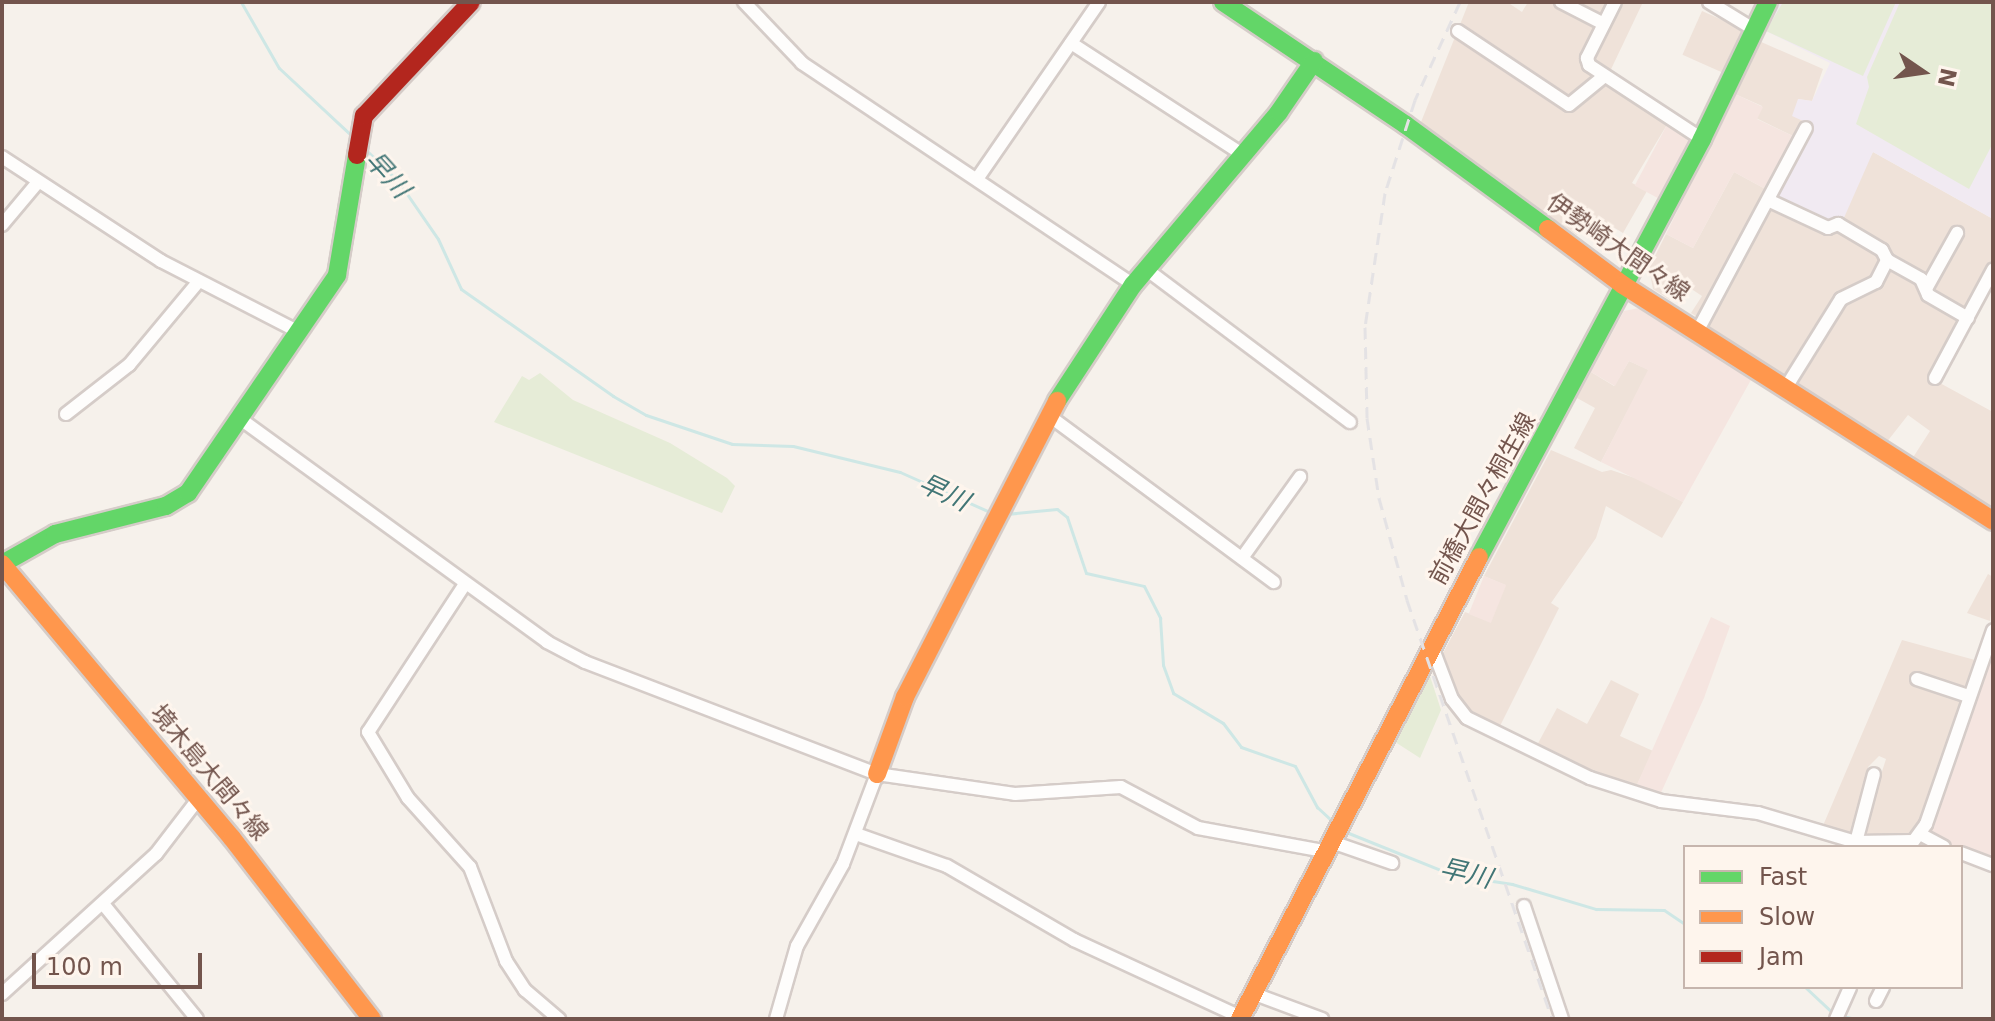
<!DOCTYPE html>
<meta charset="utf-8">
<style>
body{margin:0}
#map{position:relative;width:1995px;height:1021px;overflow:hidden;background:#f6f1eb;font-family:"DejaVu Sans","Noto Sans JP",sans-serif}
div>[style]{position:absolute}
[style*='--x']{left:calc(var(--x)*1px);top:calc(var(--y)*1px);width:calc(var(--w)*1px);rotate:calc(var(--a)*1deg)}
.residential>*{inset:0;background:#efe2d9;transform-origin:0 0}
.commercial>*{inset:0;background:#f5e5e0;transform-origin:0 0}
.education>*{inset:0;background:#f1eaf2}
.green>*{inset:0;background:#e6ecd7}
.stream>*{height:3px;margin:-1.5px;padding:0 1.5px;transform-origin:1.5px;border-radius:1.5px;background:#cee7e5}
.roads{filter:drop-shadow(2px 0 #d5ccc8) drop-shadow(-2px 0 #d5ccc8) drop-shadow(0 2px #d5ccc8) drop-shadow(0 -2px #d5ccc8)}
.street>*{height:12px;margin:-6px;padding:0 6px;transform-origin:6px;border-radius:6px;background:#fefdfc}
.fast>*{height:18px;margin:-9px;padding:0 9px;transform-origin:9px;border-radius:9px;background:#63d668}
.slow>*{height:18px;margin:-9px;padding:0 9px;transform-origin:9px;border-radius:9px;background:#ff974d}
.jam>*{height:18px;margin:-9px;padding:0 9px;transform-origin:9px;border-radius:9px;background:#b3261e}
.rail>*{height:3px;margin-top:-1.5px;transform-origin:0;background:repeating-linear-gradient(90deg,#e4e2e4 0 12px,transparent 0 20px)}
span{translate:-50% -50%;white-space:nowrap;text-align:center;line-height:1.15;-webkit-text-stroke:6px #fef5ed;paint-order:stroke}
.street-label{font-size:24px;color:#73554d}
.water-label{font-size:26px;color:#427676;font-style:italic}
.frame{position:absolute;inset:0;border:4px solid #73554d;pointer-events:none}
.legend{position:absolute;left:1683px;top:845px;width:280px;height:144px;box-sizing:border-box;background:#fef5ed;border:2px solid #c6b5ad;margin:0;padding:10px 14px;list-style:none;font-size:24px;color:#73554d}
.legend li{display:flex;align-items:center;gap:16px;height:40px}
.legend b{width:40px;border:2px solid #c6b5ad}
.north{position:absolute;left:1883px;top:32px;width:80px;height:80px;-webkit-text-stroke:6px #fef5ed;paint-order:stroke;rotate:103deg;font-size:22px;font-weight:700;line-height:32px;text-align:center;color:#73554d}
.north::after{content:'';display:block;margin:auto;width:28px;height:36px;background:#73554d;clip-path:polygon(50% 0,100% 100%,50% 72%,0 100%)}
.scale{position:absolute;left:32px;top:953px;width:170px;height:36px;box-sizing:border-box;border:4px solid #73554d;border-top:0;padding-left:10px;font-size:24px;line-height:28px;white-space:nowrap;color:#73554d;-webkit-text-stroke:6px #fef5ed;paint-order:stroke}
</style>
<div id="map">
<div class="residential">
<div style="clip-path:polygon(1469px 2px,1507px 2px,1522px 12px,1528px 2px,1643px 2px,1604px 84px,1668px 123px,1632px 183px,1647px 191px,1623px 233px,1600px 219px,1577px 235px,1419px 127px)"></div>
<div style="left:1702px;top:11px;width:48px;height:48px;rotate:24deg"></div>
<div style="clip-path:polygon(1759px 41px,1823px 69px,1812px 101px,1798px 99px,1803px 120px,1795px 137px,1756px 118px,1762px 106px,1735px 94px)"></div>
<div style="clip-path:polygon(1873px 152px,1993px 219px,1993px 278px,1938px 382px,1993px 412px,1993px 511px,1912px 459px,1930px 431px,1908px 415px,1886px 443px,1707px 325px,1777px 196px,1831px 222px)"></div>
<div style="clip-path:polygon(1734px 172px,1769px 191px,1699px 318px,1691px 313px,1702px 296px,1681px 282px,1670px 300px,1653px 289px,1649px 268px,1666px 234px,1693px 248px)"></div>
<div style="clip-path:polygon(1629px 361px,1649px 370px,1601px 462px,1574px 448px,1595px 408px,1577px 398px,1591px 372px,1614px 386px)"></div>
<div style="clip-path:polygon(1551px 450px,1602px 472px,1611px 470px,1638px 479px,1683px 502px,1662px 538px,1606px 506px,1596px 538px,1551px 603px,1559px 608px,1498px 730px,1459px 705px,1442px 655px,1465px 612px,1489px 621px,1505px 585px,1484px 576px)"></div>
<div style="clip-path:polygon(1988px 574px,1993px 577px,1990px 621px,1967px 613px)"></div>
<div style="clip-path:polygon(1902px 640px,1975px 660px,1922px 823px,1913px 835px,1866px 839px,1862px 834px,1886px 759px,1879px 756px,1868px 767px,1869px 785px,1852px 833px,1822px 828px)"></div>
<div style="clip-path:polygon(1611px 680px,1639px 694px,1620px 736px,1653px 751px,1635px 789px,1604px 780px,1536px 747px,1557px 708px,1587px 724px)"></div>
</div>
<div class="commercial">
<div style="clip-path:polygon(1735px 94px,1763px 107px,1757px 119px,1795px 137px,1769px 191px,1734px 172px,1693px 248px,1666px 234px)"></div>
<div style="left:1668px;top:123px;width:30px;height:71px;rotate:28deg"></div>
<div style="clip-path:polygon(1639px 308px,1752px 378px,1683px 502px,1601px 462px,1648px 370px,1629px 361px,1615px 386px,1591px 372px,1624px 311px)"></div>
<div style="left:1484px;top:576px;width:24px;height:41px;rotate:22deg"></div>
<div style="clip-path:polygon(1711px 617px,1730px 626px,1704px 698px,1659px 797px,1635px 789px)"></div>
<div style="clip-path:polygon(1993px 643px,1993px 848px,1989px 858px,1942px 843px,1929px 830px)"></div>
</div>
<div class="education">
<div style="clip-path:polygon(1780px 2px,1993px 2px,1993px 219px,1873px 152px,1843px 220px,1831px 222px,1769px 191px,1803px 121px,1792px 116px,1798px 99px,1812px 101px,1830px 63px,1766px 31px)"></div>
</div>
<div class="green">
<div style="clip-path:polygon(1783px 2px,1896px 2px,1863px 76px,1766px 31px)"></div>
<div style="clip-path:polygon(1900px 2px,1993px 2px,1993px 143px,1969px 189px,1856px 124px,1869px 87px,1867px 77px)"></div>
<div style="clip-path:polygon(540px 373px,573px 400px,670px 443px,727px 478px,735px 486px,722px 513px,494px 422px,522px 376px,529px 380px)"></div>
<div style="clip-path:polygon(1428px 670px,1441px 710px,1420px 758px,1392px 740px)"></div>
</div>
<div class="stream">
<div style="--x:241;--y:2;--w:76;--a:60.1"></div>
<div style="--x:279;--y:68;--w:100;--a:43"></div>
<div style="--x:366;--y:150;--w:45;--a:44.1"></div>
<div style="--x:398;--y:181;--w:70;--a:55.4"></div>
<div style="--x:438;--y:239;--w:55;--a:65.3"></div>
<div style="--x:461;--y:289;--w:186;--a:35.1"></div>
<div style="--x:613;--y:396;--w:38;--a:30"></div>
<div style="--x:646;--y:415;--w:91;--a:18.6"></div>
<div style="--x:732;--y:444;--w:61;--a:1.9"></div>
<div style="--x:793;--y:446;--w:110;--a:13.7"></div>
<div style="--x:900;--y:472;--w:98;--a:24"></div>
<div style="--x:1006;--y:514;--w:51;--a:-5.6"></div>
<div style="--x:1057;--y:509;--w:13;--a:39"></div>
<div style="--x:1067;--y:517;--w:59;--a:71.3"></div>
<div style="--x:1086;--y:573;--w:59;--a:12.6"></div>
<div style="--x:1144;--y:586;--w:36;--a:63"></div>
<div style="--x:1160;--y:618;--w:47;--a:86.3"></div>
<div style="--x:1163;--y:665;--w:30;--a:70"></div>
<div style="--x:1173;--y:693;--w:58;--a:31"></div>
<div style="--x:1223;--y:723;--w:30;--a:53"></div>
<div style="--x:1241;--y:747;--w:57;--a:19.4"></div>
<div style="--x:1295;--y:766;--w:47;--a:61.8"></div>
<div style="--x:1317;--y:807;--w:19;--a:43"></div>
<div style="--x:1346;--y:832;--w:115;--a:21.9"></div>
<div style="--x:1453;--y:875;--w:60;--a:8.7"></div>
<div style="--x:1512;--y:884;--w:88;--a:16.6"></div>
<div style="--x:1596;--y:909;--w:68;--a:0.8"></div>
<div style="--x:1664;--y:910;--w:25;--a:34"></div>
<div style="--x:1805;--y:987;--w:40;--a:43"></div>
<div style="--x:1841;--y:1016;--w:16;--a:11"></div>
</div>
<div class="roads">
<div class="street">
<div style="--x:744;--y:2;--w:84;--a:46.4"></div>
<div style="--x:802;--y:63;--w:399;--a:33.8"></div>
<div style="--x:1561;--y:2;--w:48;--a:27.1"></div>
<div style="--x:1615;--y:2;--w:63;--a:116.6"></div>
<div style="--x:1587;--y:58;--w:7;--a:74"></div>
<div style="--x:1589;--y:65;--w:135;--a:33.2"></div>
<div style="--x:1709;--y:2;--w:54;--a:31.3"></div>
<div style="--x:1458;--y:31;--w:133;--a:33.7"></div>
<div style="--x:1569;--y:105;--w:43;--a:-39.3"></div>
<div style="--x:1071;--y:43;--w:204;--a:33"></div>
<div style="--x:2;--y:157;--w:190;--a:33.2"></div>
<div style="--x:161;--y:261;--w:155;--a:27.2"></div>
<div style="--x:977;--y:179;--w:215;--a:-55.4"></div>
<div style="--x:1770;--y:201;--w:64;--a:25"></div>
<div style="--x:1828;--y:228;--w:11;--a:-22"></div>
<div style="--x:1838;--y:224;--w:51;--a:30.6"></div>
<div style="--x:1882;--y:250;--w:11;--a:63"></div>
<div style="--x:1887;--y:260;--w:39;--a:29"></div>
<div style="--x:1921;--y:279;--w:17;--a:66"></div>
<div style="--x:1928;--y:295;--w:46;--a:29.9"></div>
<div style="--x:2;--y:225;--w:56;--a:-50.1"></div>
<div style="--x:1146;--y:269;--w:255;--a:36.9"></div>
<div style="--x:1927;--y:287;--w:62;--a:-60.9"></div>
<div style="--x:1697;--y:332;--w:231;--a:-61.9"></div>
<div style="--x:1935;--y:378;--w:123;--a:-61.8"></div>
<div style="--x:1785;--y:389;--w:106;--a:-58.1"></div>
<div style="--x:1841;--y:299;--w:39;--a:-26"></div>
<div style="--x:1876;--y:282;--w:25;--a:-63"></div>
<div style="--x:66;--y:414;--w:80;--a:-37.9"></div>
<div style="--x:129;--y:365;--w:109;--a:-50.2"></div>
<div style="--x:1048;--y:415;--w:281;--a:36.5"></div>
<div style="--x:239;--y:418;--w:381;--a:36"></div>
<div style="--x:547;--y:642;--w:43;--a:27.8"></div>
<div style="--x:585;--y:662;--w:313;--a:21"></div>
<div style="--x:877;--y:774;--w:139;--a:8.2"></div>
<div style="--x:1015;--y:794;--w:106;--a:-3.8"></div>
<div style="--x:1121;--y:787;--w:87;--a:28"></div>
<div style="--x:1198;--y:828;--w:127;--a:10.4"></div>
<div style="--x:1242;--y:558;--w:100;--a:-54.4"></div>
<div style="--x:465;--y:584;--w:177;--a:123.2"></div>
<div style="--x:368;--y:732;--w:77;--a:58.8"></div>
<div style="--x:408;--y:798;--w:93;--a:48.1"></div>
<div style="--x:470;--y:867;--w:101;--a:69"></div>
<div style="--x:506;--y:961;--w:35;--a:57"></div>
<div style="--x:525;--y:990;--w:45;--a:40.5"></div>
<div style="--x:1431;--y:644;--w:59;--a:69.1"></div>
<div style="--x:1452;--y:699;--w:24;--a:52"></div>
<div style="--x:1467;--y:718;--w:137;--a:26"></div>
<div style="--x:1590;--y:778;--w:75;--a:17.9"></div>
<div style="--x:1661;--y:801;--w:98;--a:7.1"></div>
<div style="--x:1758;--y:813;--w:102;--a:16.5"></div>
<div style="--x:1856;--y:842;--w:57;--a:-1"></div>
<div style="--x:1917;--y:679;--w:54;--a:18.4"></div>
<div style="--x:856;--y:834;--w:96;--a:19.4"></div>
<div style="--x:947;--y:866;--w:147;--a:30.2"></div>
<div style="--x:1074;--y:940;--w:184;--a:24.8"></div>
<div style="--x:1920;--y:834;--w:27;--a:28"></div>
<div style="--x:1329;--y:841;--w:67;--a:19.2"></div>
<div style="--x:1856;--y:842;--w:70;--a:-75.2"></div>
<div style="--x:1910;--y:846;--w:27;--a:-54"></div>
<div style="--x:1926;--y:824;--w:205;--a:-70.9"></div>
<div style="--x:1961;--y:853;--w:34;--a:21"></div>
<div style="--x:104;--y:905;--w:147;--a:50.8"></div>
<div style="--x:1524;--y:906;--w:119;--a:71.4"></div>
<div style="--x:1252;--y:993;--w:75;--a:20.4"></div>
<div style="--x:2;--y:994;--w:208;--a:-42.3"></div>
<div style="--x:156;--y:854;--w:71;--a:-52.5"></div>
<div style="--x:1876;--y:1001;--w:16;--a:-63"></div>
<div style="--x:776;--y:1019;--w:76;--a:-74"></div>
<div style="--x:797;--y:946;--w:94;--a:-60.7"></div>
<div style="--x:843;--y:864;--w:96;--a:-69.3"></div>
<div style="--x:1836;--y:1019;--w:35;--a:-66"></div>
</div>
<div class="fast">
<div style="--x:1223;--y:2;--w:220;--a:33.9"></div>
<div style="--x:1406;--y:125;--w:176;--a:36.2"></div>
<div style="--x:1057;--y:401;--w:139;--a:-56.8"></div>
<div style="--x:1133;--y:285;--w:226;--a:-49.8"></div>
<div style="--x:1279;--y:112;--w:62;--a:-55.5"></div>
<div style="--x:1479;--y:557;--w:474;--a:-61.9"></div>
<div style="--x:1702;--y:139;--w:152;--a:-64.3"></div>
<div style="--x:2;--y:564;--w:61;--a:-29.5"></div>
<div style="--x:55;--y:534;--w:114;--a:-14.2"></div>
<div style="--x:166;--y:506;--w:26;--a:-31"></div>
<div style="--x:188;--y:493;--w:264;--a:-55.6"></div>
<div style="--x:337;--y:275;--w:122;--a:-80.5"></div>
</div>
<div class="slow">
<div style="--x:1548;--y:229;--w:94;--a:36.7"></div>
<div style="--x:1623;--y:285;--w:439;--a:32.5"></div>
<div style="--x:2;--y:564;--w:358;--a:50"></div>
<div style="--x:232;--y:838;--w:229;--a:52.3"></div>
<div style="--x:877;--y:774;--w:82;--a:-70"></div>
<div style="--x:905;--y:697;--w:333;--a:-62.8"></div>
<div style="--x:1240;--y:1019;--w:520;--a:-62.65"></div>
</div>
<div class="jam">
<div style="--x:357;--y:155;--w:40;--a:-80"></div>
<div style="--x:364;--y:116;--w:156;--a:-46.8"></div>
</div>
</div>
<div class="rail">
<div style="--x:1460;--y:2;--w:108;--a:114.7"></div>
<div style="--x:1415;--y:100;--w:98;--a:107.9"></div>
<div style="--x:1385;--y:193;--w:135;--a:98.5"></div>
<div style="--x:1365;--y:327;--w:91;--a:88.7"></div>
<div style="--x:1367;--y:418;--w:81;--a:81.5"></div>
<div style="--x:1379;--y:498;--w:106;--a:74.6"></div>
<div style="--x:1407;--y:600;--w:443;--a:70.9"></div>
</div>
<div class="street-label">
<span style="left:1618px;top:248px;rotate:35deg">伊勢崎大間々線</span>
<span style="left:1483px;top:499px;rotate:-61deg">前橋大間々桐生線</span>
<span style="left:209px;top:773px;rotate:50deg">境木島大間々線</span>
</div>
<div class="water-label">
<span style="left:387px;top:175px;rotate:48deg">早川</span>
<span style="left:944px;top:493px;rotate:25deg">早川</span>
<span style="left:1466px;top:874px;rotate:13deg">早川</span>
</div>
<div class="frame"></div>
<ul class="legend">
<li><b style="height:10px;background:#63d668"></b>Fast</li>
<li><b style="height:10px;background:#ff974d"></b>Slow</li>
<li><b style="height:10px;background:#b3261e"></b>Jam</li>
</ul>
<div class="north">N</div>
<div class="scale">100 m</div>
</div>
